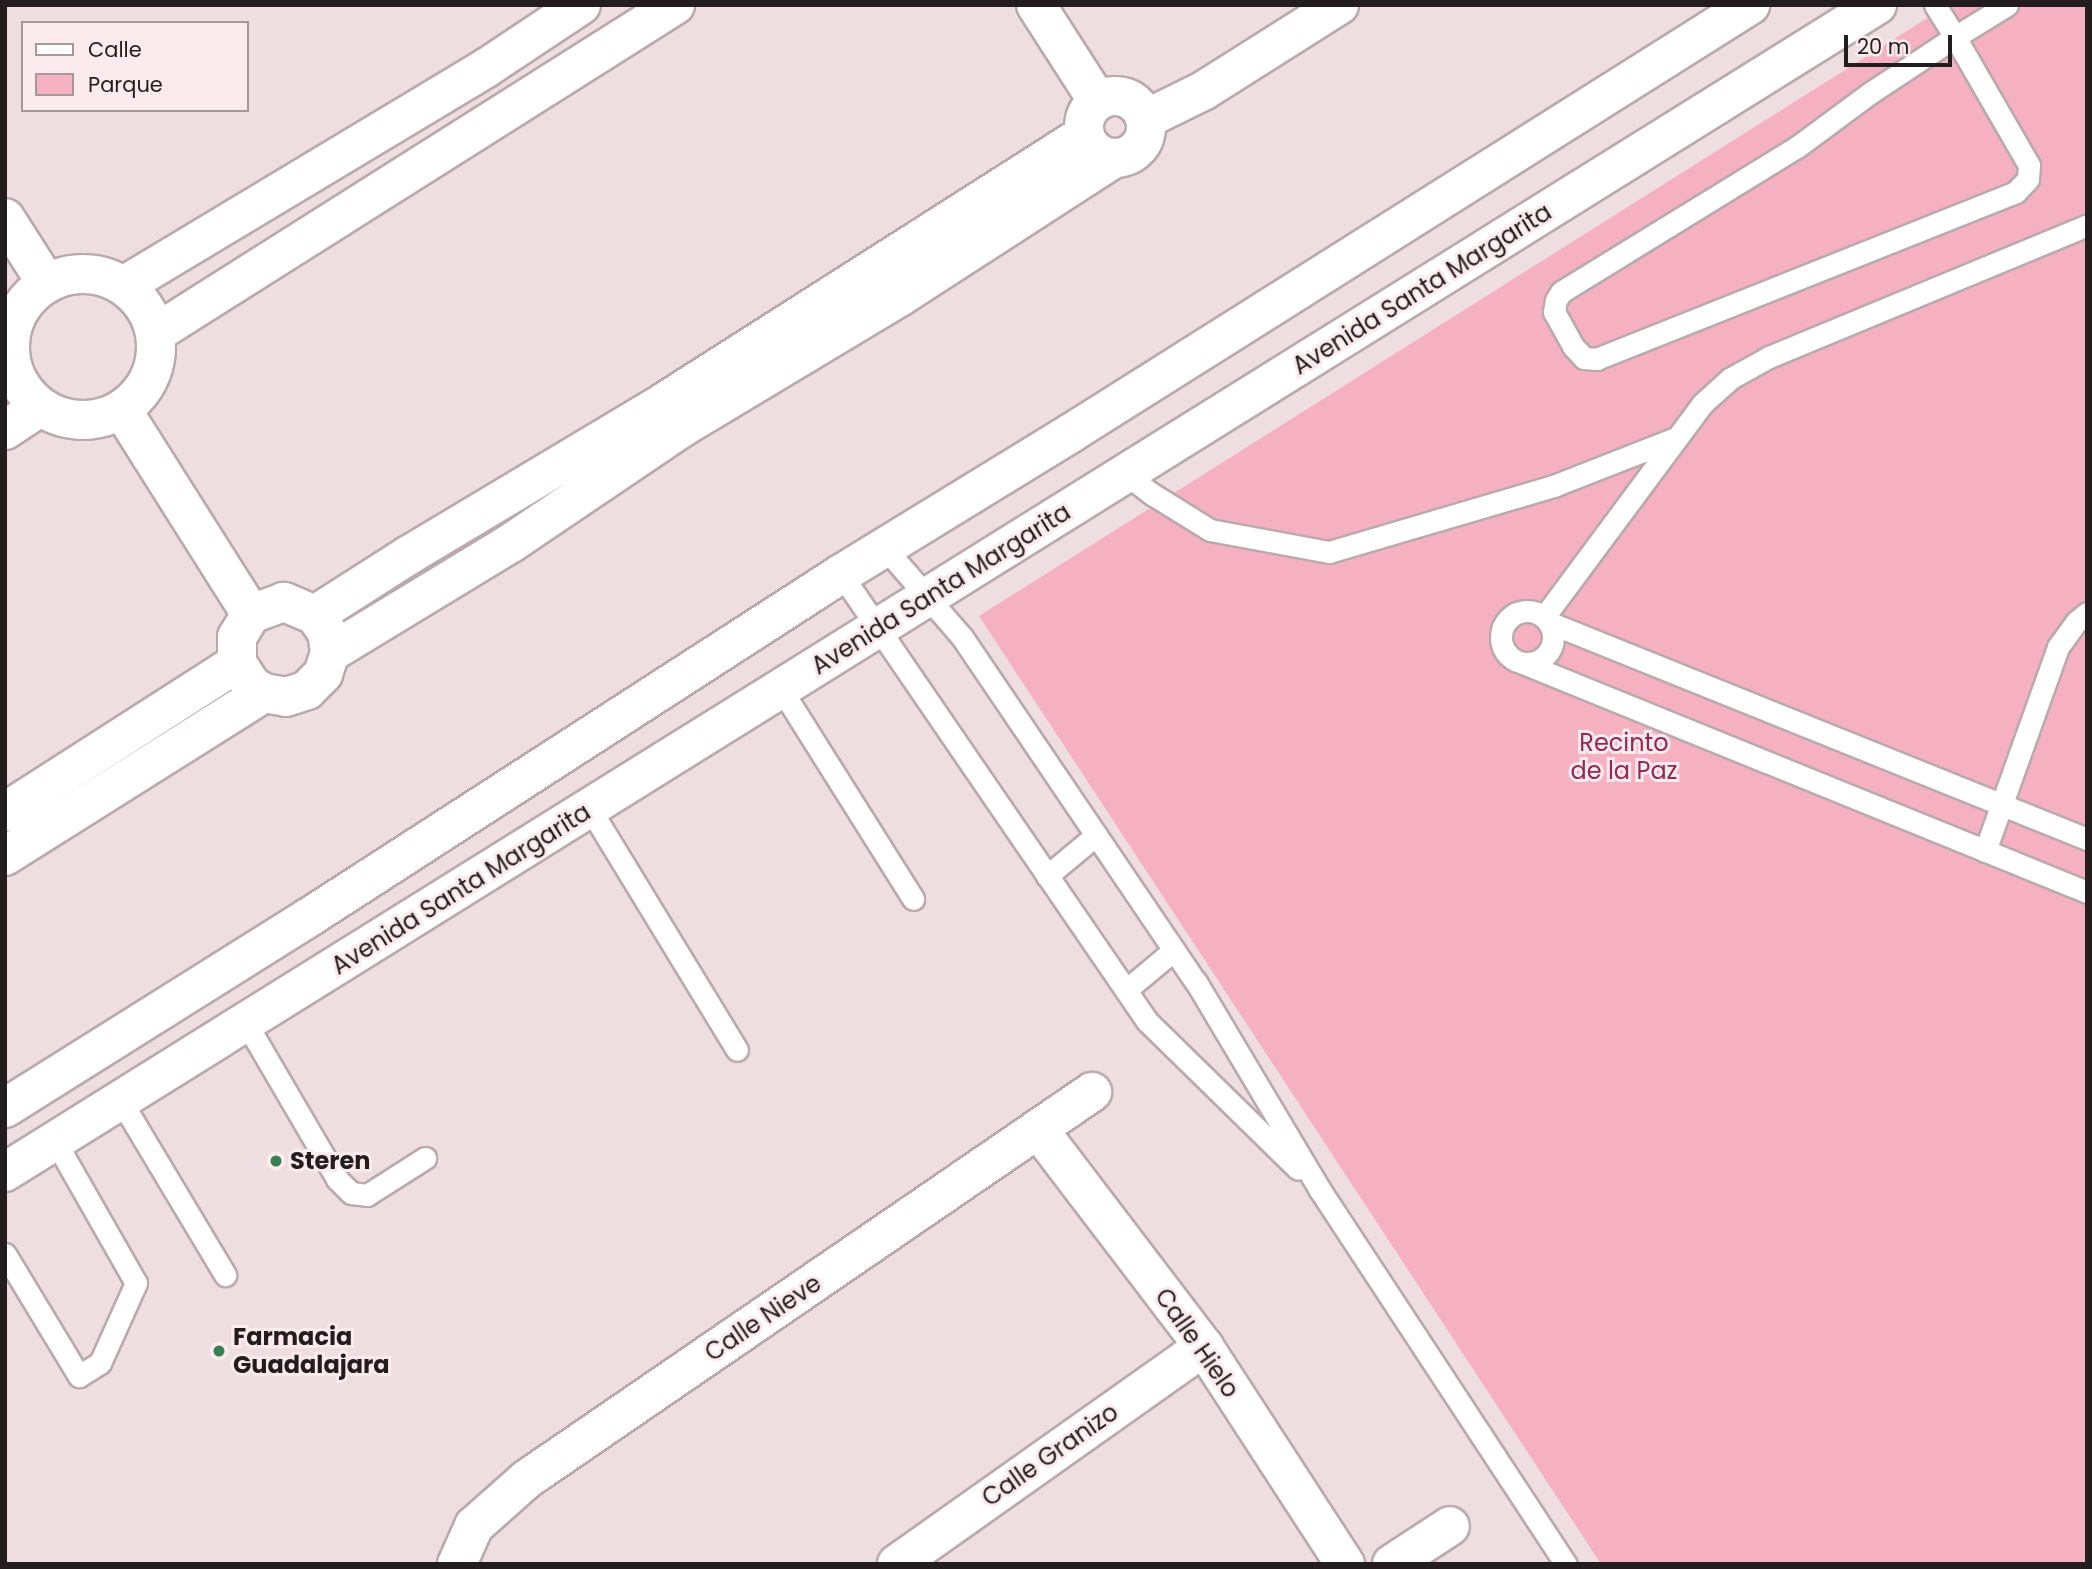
<!DOCTYPE html>
<style>
body{margin:0}
#map{position:relative;width:2092px;height:1569px;overflow:hidden;background:#eedde1;font-family:Poppins,sans-serif}
div>[style]{position:absolute}
[style*='--x']{left:calc(var(--x)*1px);top:calc(var(--y)*1px);width:calc(var(--w)*1px);rotate:calc(var(--a)*1deg)}
.green>*{inset:0;background:#f5b0c1}
.roads{filter:drop-shadow(2px 0 #baaaae) drop-shadow(-2px 0 #baaaae) drop-shadow(0 2px #baaaae) drop-shadow(0 -2px #baaaae)}
.service>*{height:21px;margin:-10.5px;padding:0 10.5px;transform-origin:10.5px;border-radius:10.5px;background:#fff}
.service>.ring{margin:-10.5px;padding:0;box-sizing:content-box;background:none;border:21px solid #fff;border-radius:50%}
.minor>*{height:38px;margin:-19px;padding:0 19px;transform-origin:19px;border-radius:19px;background:#fff}
.minor>.ring{margin:-19px;padding:0;box-sizing:content-box;background:none;border:38px solid #fff;border-radius:50%}
.secondary>*{height:38px;margin:-19px;padding:0 19px;transform-origin:19px;border-radius:19px;background:#fff}
.dots>*{width:19px;height:19px;translate:-50% -50%;box-sizing:border-box;border:4px solid #fbeaee;border-radius:50%}
span{translate:-50% -50%;white-space:nowrap;text-align:center;line-height:1.15;-webkit-text-stroke:6px #fbeaee;paint-order:stroke}
.street-label{font-size:24px;color:#231d1f}
.park-label{font-size:24px;color:#942850}
.poi-label{font-size:24px;color:#231d1f;font-weight:700}
.left{translate:0 -50%;text-align:left}
.frame{position:absolute;inset:0;border:7px solid #231d1f;pointer-events:none}
.legend{position:absolute;left:21px;top:21px;width:228px;height:91px;box-sizing:border-box;background:#fbeaee;border:2px solid #a5989b;margin:0;padding:9px 12px;list-style:none;font-size:21px;color:#231d1f}
.legend li{display:flex;align-items:center;gap:14px;height:35px}
.legend b{width:35px;border:2px solid #a5989b}
.scale{position:absolute;left:1844px;top:35px;width:108px;height:32px;box-sizing:border-box;border:4px solid #231d1f;border-top:0;padding-left:9px;font-size:21px;line-height:24px;white-space:nowrap;color:#231d1f;-webkit-text-stroke:5px #fbeaee;paint-order:stroke}
</style>
<div id="map">
<div class="green">
<div style="clip-path:polygon(1948px 5px,2087px 5px,2087px 1564px,1601px 1564px,979px 616px)"></div>
</div>
<div class="roads">
<div class="service">
<div style="--x:1935;--y:5;--w:38;--a:58"></div>
<div style="--x:1955;--y:37;--w:148;--a:60"></div>
<div style="--x:2029;--y:165;--w:14;--a:94"></div>
<div style="--x:2028;--y:179;--w:18;--a:133"></div>
<div style="--x:2016;--y:192;--w:451;--a:158.3"></div>
<div style="--x:1597;--y:359;--w:13;--a:-176"></div>
<div style="--x:1584;--y:358;--w:16;--a:-133"></div>
<div style="--x:1573;--y:346;--w:39;--a:-119"></div>
<div style="--x:1554;--y:312;--w:12;--a:-81"></div>
<div style="--x:1556;--y:300;--w:9;--a:-58"></div>
<div style="--x:1561;--y:292;--w:277;--a:-31.6"></div>
<div style="--x:1797;--y:147;--w:91;--a:-36.5"></div>
<div style="--x:1870;--y:93;--w:102;--a:-33.4"></div>
<div style="--x:1955;--y:37;--w:61;--a:-31.6"></div>
<div style="--x:1126;--y:474;--w:33;--a:38"></div>
<div style="--x:1152;--y:494;--w:68;--a:31.8"></div>
<div style="--x:1210;--y:530;--w:121;--a:10.5"></div>
<div style="--x:1329;--y:552;--w:237;--a:-16.4"></div>
<div style="--x:1556;--y:485;--w:129;--a:-21.4"></div>
<div style="--x:884;--y:547;--w:119;--a:49.1"></div>
<div style="--x:962;--y:637;--w:417;--a:55.9"></div>
<div style="--x:1196;--y:982;--w:242;--a:59.2"></div>
<div style="--x:1320;--y:1190;--w:448;--a:56.7"></div>
<div style="--x:841;--y:574;--w:542;--a:55.61"></div>
<div style="--x:1147;--y:1021;--w:211;--a:44.4"></div>
<div class="ring" style="left:1501px;top:611px;width:31px;height:31px"></div>
<div style="--x:1544;--y:617;--w:265;--a:-53.4"></div>
<div style="--x:1702;--y:404;--w:39;--a:-42"></div>
<div style="--x:1731;--y:378;--w:43;--a:-28.9"></div>
<div style="--x:1769;--y:357;--w:344;--a:-22.5"></div>
<div style="--x:1548;--y:622;--w:581;--a:21.93"></div>
<div style="--x:1523;--y:663;--w:609;--a:22.1"></div>
<div style="--x:781;--y:689;--w:248;--a:57.8"></div>
<div style="--x:590;--y:809;--w:282;--a:58.6"></div>
<div style="--x:1985;--y:851;--w:217;--a:-70.3"></div>
<div style="--x:2058;--y:647;--w:31;--a:-54"></div>
<div style="--x:2076;--y:622;--w:14;--a:-39"></div>
<div style="--x:1047;--y:876;--w:64;--a:-39.9"></div>
<div style="--x:1126;--y:990;--w:62;--a:-39.8"></div>
<div style="--x:246;--y:1023;--w:181;--a:59.7"></div>
<div style="--x:337;--y:1179;--w:20;--a:45"></div>
<div style="--x:351;--y:1193;--w:16;--a:7"></div>
<div style="--x:367;--y:1195;--w:69;--a:-32.5"></div>
<div style="--x:121;--y:1101;--w:203;--a:59.1"></div>
<div style="--x:5;--y:1254;--w:143;--a:58.8"></div>
<div style="--x:79;--y:1376;--w:25;--a:-32"></div>
<div style="--x:100;--y:1363;--w:88;--a:-65.8"></div>
<div style="--x:136;--y:1283;--w:163;--a:-119.7"></div>
</div>
<div class="minor">
<div style="--x:1036;--y:5;--w:113;--a:57.3"></div>
<div class="ring" style="left:1084px;top:96px;width:24px;height:24px"></div>
<div style="--x:1146;--y:119;--w:64;--a:-26.2"></div>
<div style="--x:1203;--y:91;--w:161;--a:-32.3"></div>
<div style="--x:5;--y:218;--w:78;--a:57.5"></div>
<div class="ring" style="left:10px;top:274px;width:108px;height:108px"></div>
<div style="--x:125;--y:285;--w:421;--a:-31"></div>
<div style="--x:486;--y:68;--w:114;--a:-33.6"></div>
<div style="--x:156;--y:333;--w:614;--a:-32.29"></div>
<div style="--x:122;--y:410;--w:241;--a:57.7"></div>
<div style="--x:5;--y:430;--w:42;--a:-33.3"></div>
<div style="--x:315;--y:615;--w:112;--a:-32.6"></div>
<div style="--x:409;--y:555;--w:300;--a:-30.9"></div>
<div style="--x:666;--y:401;--w:495;--a:-32.5"></div>
<div style="--x:330;--y:653;--w:21;--a:-98"></div>
<div style="--x:327;--y:632;--w:21;--a:-125"></div>
<div style="--x:315;--y:615;--w:34;--a:-157"></div>
<div style="--x:284;--y:602;--w:35;--a:160"></div>
<div style="--x:251;--y:614;--w:27;--a:121"></div>
<div style="--x:237;--y:637;--w:26;--a:90"></div>
<div style="--x:237;--y:663;--w:27;--a:57"></div>
<div style="--x:252;--y:686;--w:14;--a:30"></div>
<div style="--x:264;--y:693;--w:22;--a:10"></div>
<div style="--x:286;--y:697;--w:22;--a:-18"></div>
<div style="--x:307;--y:690;--w:23;--a:-45"></div>
<div style="--x:323;--y:674;--w:22;--a:-72"></div>
<div style="--x:330;--y:653;--w:212;--a:-31.3"></div>
<div style="--x:511;--y:543;--w:207;--a:-34"></div>
<div style="--x:683;--y:427;--w:254;--a:-31"></div>
<div style="--x:901;--y:296;--w:254;--a:-32.9"></div>
<div style="--x:5;--y:812;--w:276;--a:-32.7"></div>
<div style="--x:5;--y:856;--w:306;--a:-32.2"></div>
<div style="--x:1038;--y:1129;--w:274;--a:52.7"></div>
<div style="--x:1204;--y:1347;--w:259;--a:57"></div>
<div style="--x:457;--y:1564;--w:42;--a:-65.9"></div>
<div style="--x:474;--y:1526;--w:71;--a:-41.6"></div>
<div style="--x:527;--y:1479;--w:685;--a:-34.41"></div>
<div style="--x:897;--y:1564;--w:376;--a:-35.3"></div>
<div style="--x:1392;--y:1564;--w:69;--a:-33.2"></div>
</div>
<div class="secondary">
<div style="--x:5;--y:1108;--w:358;--a:-32.1"></div>
<div style="--x:308;--y:918;--w:634;--a:-32.84"></div>
<div style="--x:841;--y:574;--w:270;--a:-31.5"></div>
<div style="--x:1071;--y:433;--w:803;--a:-32.22"></div>
<div style="--x:5;--y:1172;--w:2206;--a:-31.94"></div>
</div>
</div>
<div class="dots">
<div style="left:276px;top:1161px;background:#358150"></div>
<div style="left:219px;top:1351px;background:#358150"></div>
</div>
<div class="street-label">
<span style="left:1422px;top:289px;rotate:-32deg">Avenida Santa Margarita</span>
<span style="left:941px;top:589px;rotate:-32deg">Avenida Santa Margarita</span>
<span style="left:461px;top:889px;rotate:-32deg">Avenida Santa Margarita</span>
<span style="left:763px;top:1318px;rotate:-34deg">Calle Nieve</span>
<span style="left:1197px;top:1343px;rotate:55deg">Calle Hielo</span>
<span style="left:1050px;top:1455px;rotate:-35deg">Calle Granizo</span>
</div>
<div class="park-label">
<span style="left:1624px;top:757px">Recinto<br>de la Paz</span>
</div>
<div class="poi-label">
<span class="left" style="left:290px;top:1161px">Steren</span>
<span class="left" style="left:233px;top:1351px">Farmacia<br>Guadalajara</span>
</div>
<div class="frame"></div>
<ul class="legend">
<li><b style="height:9px;background:#fff"></b>Calle</li>
<li><b style="height:19px;background:#f5b0c1"></b>Parque</li>
</ul>
<div class="scale">20 m</div>
</div>
